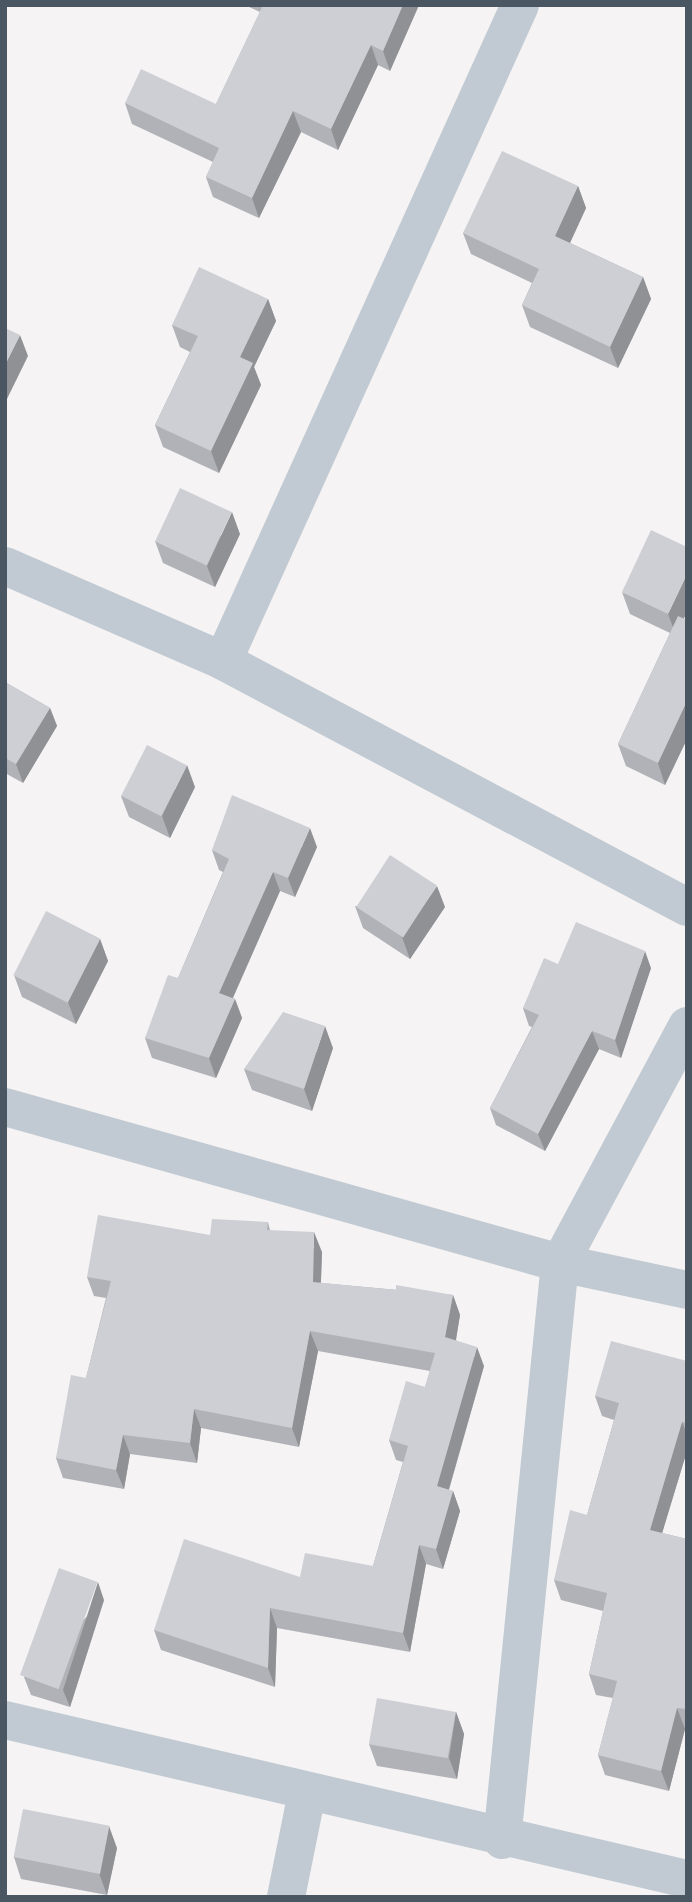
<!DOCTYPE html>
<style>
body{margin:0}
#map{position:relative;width:692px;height:1902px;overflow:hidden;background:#f5f3f3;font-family:Montserrat,sans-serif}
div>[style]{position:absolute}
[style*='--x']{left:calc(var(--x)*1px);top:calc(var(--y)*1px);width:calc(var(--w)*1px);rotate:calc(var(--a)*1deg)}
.minor>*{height:38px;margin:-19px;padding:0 19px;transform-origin:19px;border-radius:19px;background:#c1cad2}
.wall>*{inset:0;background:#b0b2b7}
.shaded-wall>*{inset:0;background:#909195}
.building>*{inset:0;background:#cdcfd5;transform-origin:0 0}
span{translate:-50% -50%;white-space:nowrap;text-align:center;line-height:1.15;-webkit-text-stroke:5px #fff;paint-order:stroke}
.frame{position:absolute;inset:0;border:7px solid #4a5661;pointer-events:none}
</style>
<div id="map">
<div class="minor">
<div style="--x:5;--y:566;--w:238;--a:23.5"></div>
<div style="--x:223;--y:661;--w:525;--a:27.93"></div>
<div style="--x:223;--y:661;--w:720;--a:-65.64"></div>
<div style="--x:5;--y:1107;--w:577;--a:15.7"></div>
<div style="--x:560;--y:1263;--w:130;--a:12"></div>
<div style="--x:5;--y:1720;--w:700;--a:13.12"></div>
<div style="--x:502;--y:1840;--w:580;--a:-84.26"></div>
<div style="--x:560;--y:1263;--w:269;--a:-61.8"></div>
<div style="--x:286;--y:1897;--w:106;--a:-78.6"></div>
</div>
<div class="wall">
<div style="clip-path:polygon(245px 5px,419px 5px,390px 71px,378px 65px,338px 150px,301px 132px,259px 218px,213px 197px,206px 177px,213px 162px,132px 124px,125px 103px,216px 104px,260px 12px)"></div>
<div style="clip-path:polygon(578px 186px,586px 208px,570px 243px,643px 277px,651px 299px,618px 368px,530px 327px,522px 305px,532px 283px,471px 254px,463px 233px)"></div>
<div style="clip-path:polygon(268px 299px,276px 321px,254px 367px,261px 385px,219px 473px,163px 447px,155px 425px,190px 352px,180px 347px,172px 325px)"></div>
<div style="clip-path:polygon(240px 534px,215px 587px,163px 563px,155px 541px)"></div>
<div style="clip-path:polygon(622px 592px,687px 620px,687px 739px,665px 785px,626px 766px,618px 744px,670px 633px,630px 614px)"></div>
<div style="clip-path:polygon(5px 682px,50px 708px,57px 726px,23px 783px,5px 773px)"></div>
<div style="clip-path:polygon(195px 787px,170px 838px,129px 817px,121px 796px)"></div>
<div style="clip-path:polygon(317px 847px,295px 897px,280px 891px,233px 998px,235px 999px,242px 1018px,216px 1078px,152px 1058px,145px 1038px,178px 978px,223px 872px,219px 870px,212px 850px)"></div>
<div style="clip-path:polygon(355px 906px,445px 907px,410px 959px,363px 928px)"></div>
<div style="clip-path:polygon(100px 939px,108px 961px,76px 1024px,22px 997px,14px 975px)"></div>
<div style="clip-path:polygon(558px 964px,651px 968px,621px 1058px,599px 1049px,545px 1151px,496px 1125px,490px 1108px,532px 1027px,529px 1026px,523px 1008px)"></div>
<div style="clip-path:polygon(333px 1048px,312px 1111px,252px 1090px,244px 1069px)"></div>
<div style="clip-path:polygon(268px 1222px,270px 1230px,322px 1252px,321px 1283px,453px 1295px,460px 1315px,456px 1340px,484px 1366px,449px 1490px,453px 1491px,460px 1511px,443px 1569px,426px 1564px,410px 1652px,277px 1628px,275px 1687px,161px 1650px,154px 1630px,300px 1577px,373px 1566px,403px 1462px,396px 1460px,389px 1440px,425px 1387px,430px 1371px,318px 1351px,299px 1447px,201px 1428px,197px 1463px,130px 1454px,124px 1489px,63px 1478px,56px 1458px,86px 1378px,106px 1298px,94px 1296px,87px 1277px,210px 1235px)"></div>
<div style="clip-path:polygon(687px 1361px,687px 1451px,662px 1533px,687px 1539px,687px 1729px,685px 1729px,669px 1791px,605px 1775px,598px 1755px,613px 1698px,596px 1695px,589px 1674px,603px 1611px,561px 1600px,554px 1580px,587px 1515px,614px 1420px,602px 1416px,595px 1396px)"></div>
<div style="clip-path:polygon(104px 1600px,70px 1707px,31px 1695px,24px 1677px)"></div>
<div style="clip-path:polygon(456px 1712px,464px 1734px,457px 1779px,377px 1766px,369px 1744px)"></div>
<div style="clip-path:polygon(117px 1848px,107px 1895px,21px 1879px,14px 1857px)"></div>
</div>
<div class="shaded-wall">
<div style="clip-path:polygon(403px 5px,419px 5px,390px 71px,383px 51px)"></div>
<div style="clip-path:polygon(371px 45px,378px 65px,338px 150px,331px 129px)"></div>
<div style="clip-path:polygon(293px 111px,301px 132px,259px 218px,252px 198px)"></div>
<div style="clip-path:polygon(578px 186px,586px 208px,563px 258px,555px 236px)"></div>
<div style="clip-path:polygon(643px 277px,651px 299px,618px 368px,610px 347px)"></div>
<div style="clip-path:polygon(268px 299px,276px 321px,254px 367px,261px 385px,219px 473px,211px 451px,240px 357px)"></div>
<div style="clip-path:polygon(20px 335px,28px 356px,5px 403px,5px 365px)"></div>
<div style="clip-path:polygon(232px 512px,240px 534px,215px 587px,207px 566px)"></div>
<div style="clip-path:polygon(687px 574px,687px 612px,676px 635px,668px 614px)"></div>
<div style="clip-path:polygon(687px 701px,687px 739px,665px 785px,658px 763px)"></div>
<div style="clip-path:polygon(50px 708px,57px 726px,23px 783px,16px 764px)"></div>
<div style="clip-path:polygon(187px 765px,195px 787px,170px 838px,162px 816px)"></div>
<div style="clip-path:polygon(310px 828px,317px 847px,295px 897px,288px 878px)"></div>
<div style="clip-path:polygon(273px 872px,280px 891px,226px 1013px,219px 993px)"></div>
<div style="clip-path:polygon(437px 886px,445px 907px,410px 959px,402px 937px)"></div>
<div style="clip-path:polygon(100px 939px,108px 961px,76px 1024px,68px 1002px)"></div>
<div style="clip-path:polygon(645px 951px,651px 968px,621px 1058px,615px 1040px)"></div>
<div style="clip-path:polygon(235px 999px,242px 1018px,216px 1078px,209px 1058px)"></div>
<div style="clip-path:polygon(325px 1026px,333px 1048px,312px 1111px,304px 1089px)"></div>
<div style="clip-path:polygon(592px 1031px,599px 1049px,545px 1151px,538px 1134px)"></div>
<div style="clip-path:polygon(314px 1232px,322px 1252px,320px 1302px,313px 1282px)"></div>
<div style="clip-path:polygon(453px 1295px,460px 1315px,453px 1357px,445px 1337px)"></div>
<div style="clip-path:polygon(310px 1331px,318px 1351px,299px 1447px,292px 1428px)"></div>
<div style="clip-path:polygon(477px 1347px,484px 1366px,444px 1506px,437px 1486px)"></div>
<div style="clip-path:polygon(194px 1409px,201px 1428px,197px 1463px,190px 1443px)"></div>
<div style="clip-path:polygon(682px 1422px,687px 1434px,687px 1451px,657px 1550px,650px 1530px)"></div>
<div style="clip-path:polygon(123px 1435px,130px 1454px,124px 1489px,116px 1470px)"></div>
<div style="clip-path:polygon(453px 1491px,460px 1511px,443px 1569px,436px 1549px)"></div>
<div style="clip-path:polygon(419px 1545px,426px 1564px,410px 1652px,403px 1633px)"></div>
<div style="clip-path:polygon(98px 1582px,104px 1600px,70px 1707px,63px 1690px)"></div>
<div style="clip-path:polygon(270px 1608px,277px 1628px,275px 1687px,268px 1668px)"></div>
<div style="clip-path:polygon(677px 1708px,685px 1729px,669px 1791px,661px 1771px)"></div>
<div style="clip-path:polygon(456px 1712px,464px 1734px,457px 1779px,449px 1758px)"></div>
<div style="clip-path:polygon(109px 1826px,117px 1848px,107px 1895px,99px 1873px)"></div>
</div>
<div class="building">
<div style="clip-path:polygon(263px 5px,403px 5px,383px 51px,371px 45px,331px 129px,293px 111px,252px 198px,206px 177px,219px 148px,125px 103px,141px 69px,216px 104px)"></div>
<div style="clip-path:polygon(502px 151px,578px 186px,555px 236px,643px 277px,610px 347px,522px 305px,539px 269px,463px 233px)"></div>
<div style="clip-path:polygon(199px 267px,268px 299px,240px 357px,253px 363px,211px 451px,155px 425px,198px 336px,172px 325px)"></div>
<div style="clip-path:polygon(5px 328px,20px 335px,5px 365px)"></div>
<div style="left:180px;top:488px;width:57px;height:59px;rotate:25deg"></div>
<div style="clip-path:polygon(651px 530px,687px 547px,687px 574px,668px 614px,622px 592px)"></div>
<div style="clip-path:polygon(678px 616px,687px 620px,687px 701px,658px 763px,618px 744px)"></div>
<div style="clip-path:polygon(5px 682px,50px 708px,16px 764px,5px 758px)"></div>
<div style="left:147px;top:745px;width:45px;height:57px;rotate:27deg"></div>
<div style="clip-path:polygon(232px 795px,310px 828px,288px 878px,273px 872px,219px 993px,235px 999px,209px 1058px,145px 1038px,168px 975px,178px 978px,229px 859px,212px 850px)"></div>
<div style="left:390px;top:855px;width:56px;height:62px;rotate:33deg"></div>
<div style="left:46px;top:911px;width:61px;height:72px;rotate:27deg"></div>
<div style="clip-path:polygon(576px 922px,645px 951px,615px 1040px,592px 1031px,538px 1134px,490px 1108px,539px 1015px,523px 1008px,544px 958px,558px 964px)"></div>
<div style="clip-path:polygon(283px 1012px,325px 1026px,304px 1089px,244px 1069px)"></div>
<div style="clip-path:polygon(98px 1215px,210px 1235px,212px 1219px,268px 1222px,267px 1230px,314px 1232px,313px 1282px,396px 1290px,396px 1285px,453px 1295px,445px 1337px,477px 1347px,437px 1486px,453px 1491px,436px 1549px,419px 1545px,403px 1633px,270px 1608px,268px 1668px,154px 1630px,184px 1539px,300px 1577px,305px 1553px,373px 1566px,408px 1446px,389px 1440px,406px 1381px,425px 1387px,435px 1353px,310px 1331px,292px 1428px,194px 1409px,190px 1443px,123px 1435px,116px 1470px,56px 1458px,71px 1375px,86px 1378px,111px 1281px,87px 1277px)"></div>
<div style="clip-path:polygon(611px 1341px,687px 1361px,687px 1423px,682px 1422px,650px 1530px,687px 1539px,687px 1709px,677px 1708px,661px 1771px,598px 1755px,617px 1681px,589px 1674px,607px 1593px,554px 1580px,570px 1510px,587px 1515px,619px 1403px,595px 1396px)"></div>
<div style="left:59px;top:1568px;width:41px;height:114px;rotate:20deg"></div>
<div style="left:377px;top:1698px;width:80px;height:47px;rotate:10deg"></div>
<div style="left:23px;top:1809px;width:88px;height:49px;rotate:11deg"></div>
</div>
<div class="frame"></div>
</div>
